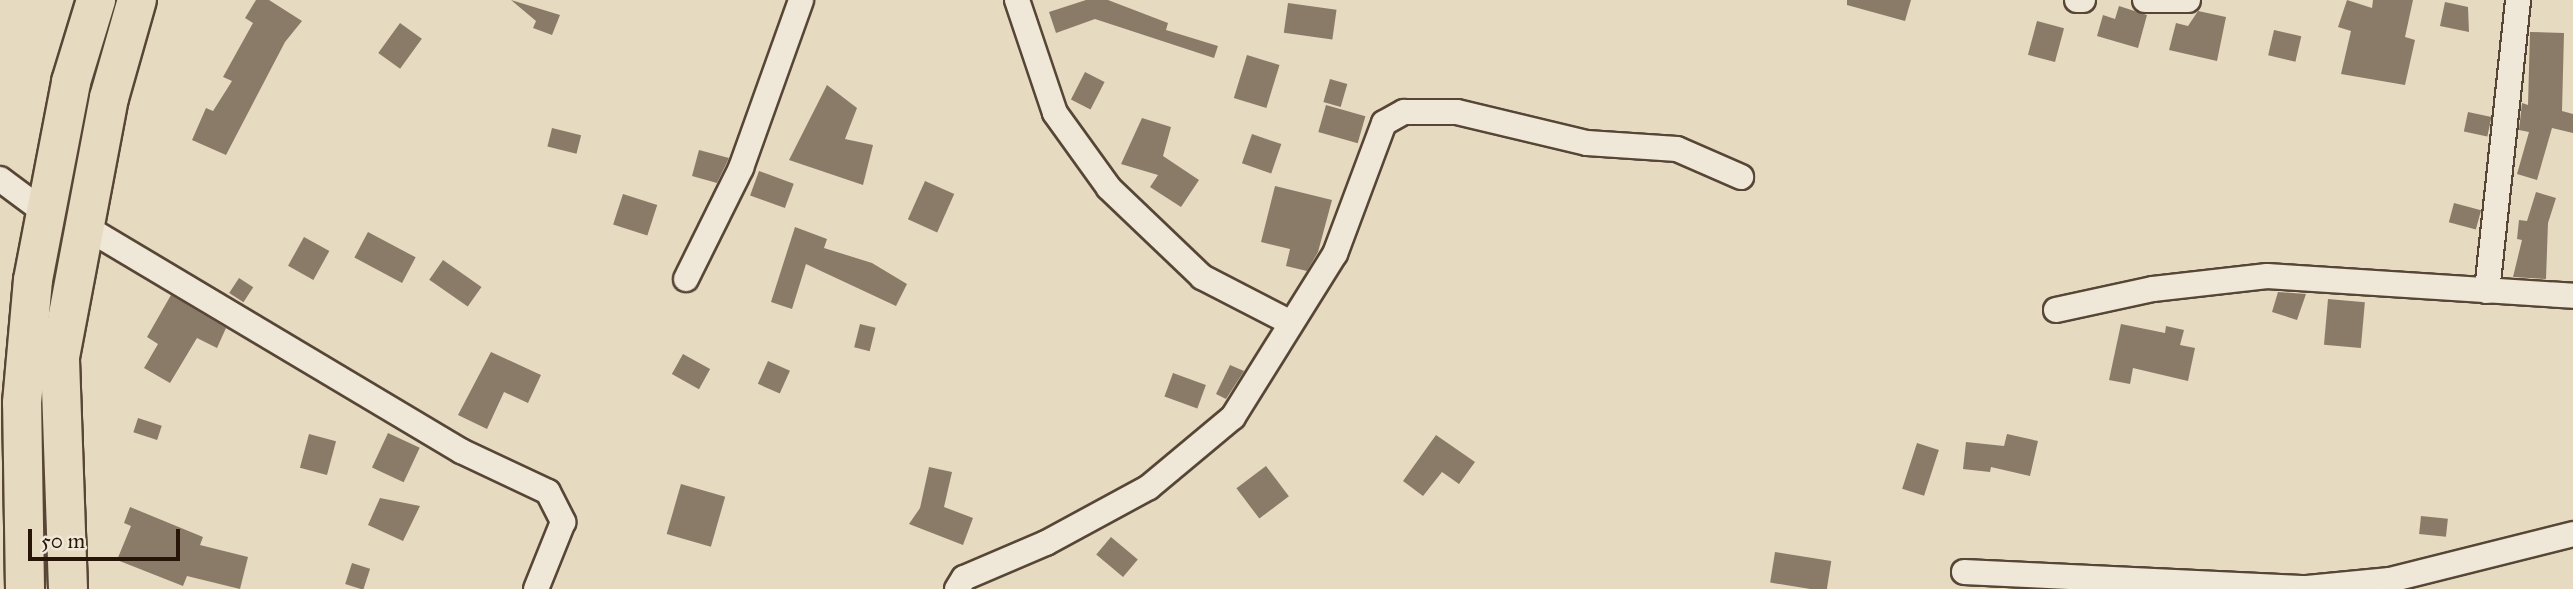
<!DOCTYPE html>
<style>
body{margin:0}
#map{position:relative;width:2573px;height:589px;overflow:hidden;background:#e6dac1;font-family:"IM FELL Great Primer",serif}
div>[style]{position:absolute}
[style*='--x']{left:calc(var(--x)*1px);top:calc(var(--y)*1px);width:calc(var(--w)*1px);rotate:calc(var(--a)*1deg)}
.building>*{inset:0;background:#8a7b68;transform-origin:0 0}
.roads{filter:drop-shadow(2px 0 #574636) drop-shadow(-2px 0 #574636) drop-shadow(0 2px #574636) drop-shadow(0 -2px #574636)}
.street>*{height:24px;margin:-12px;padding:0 12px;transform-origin:12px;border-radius:12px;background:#efe7d7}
.highway>*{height:38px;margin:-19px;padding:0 19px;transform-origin:19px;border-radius:19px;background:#e6dac1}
span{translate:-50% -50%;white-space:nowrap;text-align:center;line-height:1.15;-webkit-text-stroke:7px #efe7d7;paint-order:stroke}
.scale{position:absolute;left:28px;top:529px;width:152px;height:32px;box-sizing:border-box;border:4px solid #271508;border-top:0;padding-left:9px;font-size:21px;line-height:24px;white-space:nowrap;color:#271508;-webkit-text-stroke:5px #efe7d7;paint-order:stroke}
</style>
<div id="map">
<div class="building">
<div style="clip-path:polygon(256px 0,269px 0,302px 21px,285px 42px,226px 155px,192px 140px,206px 108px,213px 111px,232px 81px,223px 77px,253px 23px,245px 18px)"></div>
<div style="clip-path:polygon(511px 0,560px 15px,552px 35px,533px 28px,536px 21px)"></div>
<div style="clip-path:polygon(1086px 0,1108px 0,1168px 23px,1166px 30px,1218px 46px,1214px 58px,1095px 19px,1056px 33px,1049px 12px)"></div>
<div style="clip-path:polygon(1847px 0,1911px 0,1905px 21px,1847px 5px)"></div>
<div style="clip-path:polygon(2347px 0,2372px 8px,2373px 0,2413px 0,2405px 37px,2415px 40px,2405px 85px,2341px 74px,2351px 31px,2338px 27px)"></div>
<div style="clip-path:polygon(2445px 2px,2468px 7px,2469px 32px,2440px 26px)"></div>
<div style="left:1288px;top:3px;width:49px;height:30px;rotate:8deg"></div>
<div style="clip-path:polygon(2119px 6px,2147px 15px,2138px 48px,2097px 36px,2103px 15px,2115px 19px)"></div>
<div style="clip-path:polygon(2198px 11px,2226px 17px,2217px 61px,2169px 50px,2176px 23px,2188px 26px)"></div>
<div style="left:2037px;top:21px;width:28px;height:35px;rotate:15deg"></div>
<div style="left:400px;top:23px;width:27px;height:37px;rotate:36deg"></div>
<div style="left:2274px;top:30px;width:28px;height:26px;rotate:13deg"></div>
<div style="clip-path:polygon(2530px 32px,2564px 33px,2562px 111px,2573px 114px,2573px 133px,2552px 128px,2537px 180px,2517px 174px,2529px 132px,2519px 130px,2522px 103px,2528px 105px)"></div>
<div style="left:1247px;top:55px;width:34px;height:45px;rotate:17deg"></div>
<div style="left:1085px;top:72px;width:22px;height:31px;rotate:27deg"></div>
<div style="left:1330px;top:79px;width:18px;height:24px;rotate:16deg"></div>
<div style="clip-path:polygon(827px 85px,857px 108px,845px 139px,873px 145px,863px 185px,789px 160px)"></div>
<div style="left:1326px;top:105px;width:41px;height:28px;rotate:16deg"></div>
<div style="left:2468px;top:112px;width:24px;height:20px;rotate:12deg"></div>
<div style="clip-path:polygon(1142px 118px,1171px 127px,1163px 156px,1199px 180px,1181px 207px,1150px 187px,1158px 175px,1121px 164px)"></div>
<div style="left:552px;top:128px;width:30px;height:19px;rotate:14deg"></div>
<div style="left:1252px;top:134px;width:31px;height:31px;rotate:19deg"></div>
<div style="clip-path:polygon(699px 150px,729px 158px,717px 183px,692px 176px)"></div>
<div style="left:759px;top:171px;width:37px;height:26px;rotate:20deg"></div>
<div style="left:925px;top:181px;width:32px;height:42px;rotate:24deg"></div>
<div style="clip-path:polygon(1275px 186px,1332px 200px,1318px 252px,1307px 271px,1286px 266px,1290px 249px,1261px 242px)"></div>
<div style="clip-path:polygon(2536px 192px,2556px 198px,2548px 223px,2546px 279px,2513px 277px,2522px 240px,2517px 239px,2519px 220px,2527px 221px)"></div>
<div style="left:623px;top:194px;width:36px;height:32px;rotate:18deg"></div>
<div style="left:2454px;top:203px;width:28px;height:20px;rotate:15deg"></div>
<div style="clip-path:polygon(795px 227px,827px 239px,824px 248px,872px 263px,907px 284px,896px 306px,806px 264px,792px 309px,771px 302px)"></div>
<div style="left:368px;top:232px;width:54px;height:29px;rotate:28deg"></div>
<div style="left:304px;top:237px;width:29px;height:33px;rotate:29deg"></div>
<div style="left:443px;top:260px;width:47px;height:24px;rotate:35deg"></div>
<div style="left:239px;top:278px;width:17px;height:18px;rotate:33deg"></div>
<div style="clip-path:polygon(2278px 292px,2306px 294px,2297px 320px,2272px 312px)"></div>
<div style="clip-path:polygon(171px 295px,226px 328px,217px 348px,197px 338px,170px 383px,144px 368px,158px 344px,147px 337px)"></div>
<div style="left:2328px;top:299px;width:37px;height:46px;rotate:5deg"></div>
<div style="left:860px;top:324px;width:16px;height:24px;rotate:14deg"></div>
<div style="clip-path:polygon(2121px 324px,2165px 333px,2166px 326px,2184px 330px,2180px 345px,2195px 348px,2188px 381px,2133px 368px,2130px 384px,2109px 380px)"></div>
<div style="clip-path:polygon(491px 352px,541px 375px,528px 403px,504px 392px,487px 429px,458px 415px)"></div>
<div style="left:683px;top:354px;width:31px;height:23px;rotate:29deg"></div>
<div style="left:768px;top:361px;width:24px;height:25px;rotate:24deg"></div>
<div style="clip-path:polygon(1230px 365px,1244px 371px,1226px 399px,1216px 394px)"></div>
<div style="left:1173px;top:373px;width:35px;height:25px;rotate:20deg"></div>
<div style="left:138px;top:418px;width:25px;height:15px;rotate:18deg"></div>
<div style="left:388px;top:433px;width:35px;height:38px;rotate:25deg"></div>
<div style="left:309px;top:434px;width:28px;height:35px;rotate:15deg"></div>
<div style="clip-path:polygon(2007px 434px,2038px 441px,2030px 476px,1991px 467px,1990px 472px,1963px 469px,1966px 442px,2004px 446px)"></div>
<div style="clip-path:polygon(1436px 435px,1475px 462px,1459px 484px,1442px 472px,1423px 496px,1403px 481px)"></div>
<div style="left:1917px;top:443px;width:23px;height:48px;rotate:18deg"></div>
<div style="left:1266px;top:466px;width:38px;height:37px;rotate:53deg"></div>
<div style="clip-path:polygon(929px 467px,952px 472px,944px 507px,973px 518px,963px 545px,909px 524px,920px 508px)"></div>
<div style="left:681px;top:484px;width:46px;height:52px;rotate:16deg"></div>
<div style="clip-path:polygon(380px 498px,420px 506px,403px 541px,368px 525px)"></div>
<div style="clip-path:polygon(130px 507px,203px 537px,200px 545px,248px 557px,240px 589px,187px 576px,183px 586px,117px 560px,131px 526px,124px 523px)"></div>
<div style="left:2421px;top:516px;width:27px;height:18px;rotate:6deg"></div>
<div style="left:1111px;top:537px;width:35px;height:23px;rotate:40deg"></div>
<div style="left:1775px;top:552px;width:57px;height:31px;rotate:9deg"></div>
<div style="left:352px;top:563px;width:19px;height:22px;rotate:18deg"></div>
</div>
<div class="roads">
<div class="street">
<div style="--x:1017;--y:0;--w:119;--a:71.4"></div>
<div style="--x:1055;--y:113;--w:92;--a:54.2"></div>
<div style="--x:1109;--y:188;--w:129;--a:43.7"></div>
<div style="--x:1202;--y:277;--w:100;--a:27.3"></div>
<div style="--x:2077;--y:0;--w:6;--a:0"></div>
<div style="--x:2145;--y:0;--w:43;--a:0"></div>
<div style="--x:0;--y:179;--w:54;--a:36.7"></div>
<div style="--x:82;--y:225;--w:441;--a:30.8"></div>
<div style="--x:461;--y:451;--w:96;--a:25.2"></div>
<div style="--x:548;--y:492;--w:34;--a:63"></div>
<div style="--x:563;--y:522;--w:72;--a:111.9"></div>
<div style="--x:686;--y:279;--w:124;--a:-63.6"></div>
<div style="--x:741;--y:168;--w:178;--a:-70.3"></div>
<div style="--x:2487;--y:291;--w:293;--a:-83.9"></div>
<div style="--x:2056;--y:310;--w:99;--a:-12.2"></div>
<div style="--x:2153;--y:289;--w:115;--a:-6.5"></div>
<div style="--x:2267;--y:276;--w:307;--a:3.7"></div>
<div style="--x:1964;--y:572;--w:343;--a:2.7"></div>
<div style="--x:2307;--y:588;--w:83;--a:-5.5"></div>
<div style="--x:2390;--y:580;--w:189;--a:-14.1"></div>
<div style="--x:957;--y:589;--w:13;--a:-58"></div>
<div style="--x:964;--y:578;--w:89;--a:-23.1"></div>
<div style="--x:1046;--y:543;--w:117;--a:-28.5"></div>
<div style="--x:1149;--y:487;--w:109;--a:-39.8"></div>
<div style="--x:1233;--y:417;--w:192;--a:-58"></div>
<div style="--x:1335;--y:254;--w:140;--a:-69.5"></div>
<div style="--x:1384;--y:123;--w:23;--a:-29"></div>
<div style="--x:1404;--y:112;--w:53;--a:0"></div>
<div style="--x:1457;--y:112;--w:134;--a:13.4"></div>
<div style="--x:1587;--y:143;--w:90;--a:3.8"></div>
<div style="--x:1677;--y:149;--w:70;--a:23.6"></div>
</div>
<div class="highway">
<div style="--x:25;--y:589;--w:186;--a:-90.9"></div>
<div style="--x:22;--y:403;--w:123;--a:-84.9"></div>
<div style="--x:33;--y:280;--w:202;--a:-79.1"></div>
<div style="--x:71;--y:82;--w:86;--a:-73"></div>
<div style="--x:68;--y:589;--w:232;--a:-92"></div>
<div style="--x:60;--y:357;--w:264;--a:-79.3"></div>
<div style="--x:109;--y:98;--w:102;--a:-74.1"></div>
</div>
</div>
<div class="scale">50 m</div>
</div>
